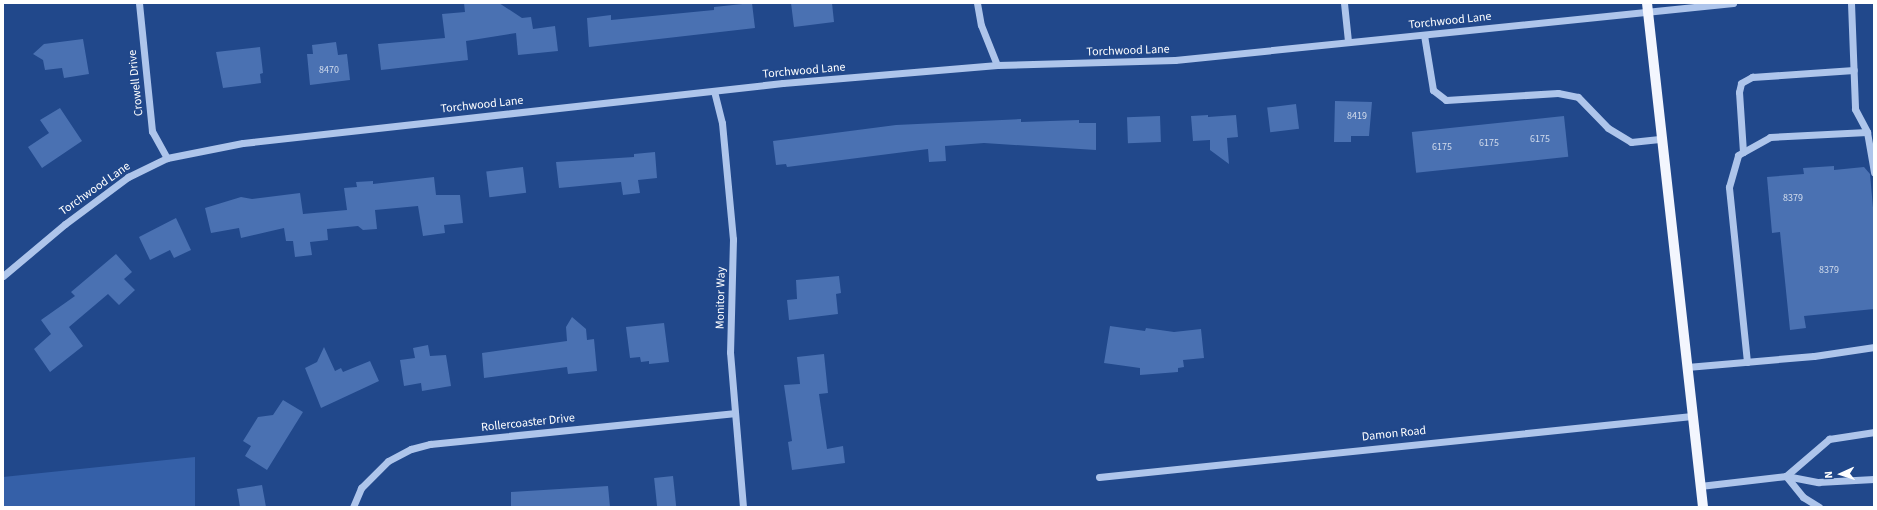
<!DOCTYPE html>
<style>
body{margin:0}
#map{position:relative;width:1877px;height:510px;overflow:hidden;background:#21488b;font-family:"Source Sans 3",sans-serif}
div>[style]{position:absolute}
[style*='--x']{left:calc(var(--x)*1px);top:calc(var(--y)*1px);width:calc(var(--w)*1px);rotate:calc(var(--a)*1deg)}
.green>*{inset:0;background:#3560a8}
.building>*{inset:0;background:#4a71b2;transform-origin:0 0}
.minor>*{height:7px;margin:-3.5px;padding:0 3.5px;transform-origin:3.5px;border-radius:3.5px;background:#aec5eb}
.major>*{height:10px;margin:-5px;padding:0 5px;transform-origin:5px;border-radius:5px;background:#f3f6fe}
span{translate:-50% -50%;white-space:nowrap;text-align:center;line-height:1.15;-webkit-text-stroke:3.5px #21488b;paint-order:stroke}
.number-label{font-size:10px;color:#d2dcec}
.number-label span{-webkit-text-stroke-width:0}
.street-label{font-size:12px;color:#fff}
.frame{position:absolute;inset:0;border:4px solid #fff;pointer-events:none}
.north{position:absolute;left:1821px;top:454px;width:40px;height:40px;-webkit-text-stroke:3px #21488b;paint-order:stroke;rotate:267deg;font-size:11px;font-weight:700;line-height:16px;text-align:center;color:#fff}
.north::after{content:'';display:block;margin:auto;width:14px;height:18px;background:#fff;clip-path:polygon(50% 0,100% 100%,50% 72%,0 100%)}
</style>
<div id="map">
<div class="green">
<div style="clip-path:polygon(195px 457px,195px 507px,3px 507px,3px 477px)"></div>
</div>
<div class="building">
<div style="clip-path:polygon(464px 3px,499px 3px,522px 18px,531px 17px,533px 29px,555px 26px,558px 51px,518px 55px,516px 33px,466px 41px,468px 60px,381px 70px,378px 44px,445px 38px,442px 14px,465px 12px)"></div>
<div style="clip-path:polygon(752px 3px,755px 28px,589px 47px,587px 18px,611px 15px,611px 20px,714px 10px,714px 7px)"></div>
<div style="clip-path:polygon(791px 3px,832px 3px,834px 22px,794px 27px)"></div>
<div style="clip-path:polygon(83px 39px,89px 74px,64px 78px,62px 68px,45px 70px,43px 60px,33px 54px,44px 44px)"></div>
<div style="clip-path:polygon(336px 42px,338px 55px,347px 54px,350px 80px,310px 85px,307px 54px,313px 54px,312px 45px)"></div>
<div style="clip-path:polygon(260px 47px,263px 73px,260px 74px,261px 83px,223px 88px,216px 52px)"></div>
<div style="clip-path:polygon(1335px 101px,1372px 102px,1369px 136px,1351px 136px,1351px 142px,1334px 142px)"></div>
<div style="left:1296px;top:104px;width:25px;height:29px;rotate:83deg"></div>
<div style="clip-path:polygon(60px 108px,82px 141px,42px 168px,28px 147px,49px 133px,40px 120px)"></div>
<div style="clip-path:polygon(1208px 115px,1208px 117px,1236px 115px,1238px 137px,1227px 138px,1229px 164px,1210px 150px,1210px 140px,1193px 141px,1191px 116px)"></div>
<div style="left:1160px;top:116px;width:26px;height:33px;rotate:88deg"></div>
<div style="left:1564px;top:116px;width:41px;height:153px;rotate:84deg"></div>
<div style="clip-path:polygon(1021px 119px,1021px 122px,1079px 120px,1079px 123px,1096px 123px,1096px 150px,984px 143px,945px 146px,946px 161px,929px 162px,928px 149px,787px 167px,786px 164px,776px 165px,773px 141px,896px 125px)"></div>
<div style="clip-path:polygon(655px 152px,657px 178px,638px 180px,640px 193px,623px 195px,621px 182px,559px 188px,556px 162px,634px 157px,634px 154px)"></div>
<div style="clip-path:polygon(1834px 166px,1834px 170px,1864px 167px,1870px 174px,1874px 219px,1874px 309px,1804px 316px,1806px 328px,1790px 330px,1780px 232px,1772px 233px,1767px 177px,1804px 174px,1803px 168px)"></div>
<div style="left:523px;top:167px;width:26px;height:37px;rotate:83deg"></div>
<div style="clip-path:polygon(434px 177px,436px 195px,460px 195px,463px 223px,444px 225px,445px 233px,423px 236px,418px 206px,375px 210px,377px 229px,363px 230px,358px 226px,327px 229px,328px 240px,310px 242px,312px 255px,295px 257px,293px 241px,286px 241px,284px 228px,241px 238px,239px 228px,211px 233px,205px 208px,241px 197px,252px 199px,300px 193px,303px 214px,347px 210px,344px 188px,357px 187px,356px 182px,373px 181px,373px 184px)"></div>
<div style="clip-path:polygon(176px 218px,191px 250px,174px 258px,170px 250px,150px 260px,139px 237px)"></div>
<div style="clip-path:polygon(116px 254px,132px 272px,124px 279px,135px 290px,119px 305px,108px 294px,69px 327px,83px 346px,50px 372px,34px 349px,51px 334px,41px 320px,75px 296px,71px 292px)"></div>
<div style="clip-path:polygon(839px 276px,841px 293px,836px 294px,838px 314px,789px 320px,787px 300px,797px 299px,796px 280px)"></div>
<div style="clip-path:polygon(572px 317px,586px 329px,587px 340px,594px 339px,597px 371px,568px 374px,567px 367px,484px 378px,482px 353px,567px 341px,566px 327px)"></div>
<div style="clip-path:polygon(664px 323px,669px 362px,649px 364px,649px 361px,641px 362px,640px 357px,630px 358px,626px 327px)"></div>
<div style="clip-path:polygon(1110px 326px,1145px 331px,1146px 328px,1174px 332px,1201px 329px,1204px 358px,1183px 360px,1184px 367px,1178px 368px,1178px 372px,1140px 375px,1140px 368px,1104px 363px)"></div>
<div style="clip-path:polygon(428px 345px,430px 356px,446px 355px,451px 386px,422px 391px,421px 383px,404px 386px,400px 360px,415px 358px,413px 348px)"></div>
<div style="clip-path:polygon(324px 347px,335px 371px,341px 368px,343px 372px,370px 361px,379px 381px,321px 408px,305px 368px,317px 362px)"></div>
<div style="clip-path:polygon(824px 354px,828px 393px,819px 394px,827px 449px,843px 446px,845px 463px,792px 470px,788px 442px,792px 441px,784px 385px,800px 384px,797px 357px)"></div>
<div style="clip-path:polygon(283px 400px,303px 412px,267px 470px,245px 456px,251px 446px,243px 441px,258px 417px,273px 415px)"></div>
<div style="left:673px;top:476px;width:31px;height:19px;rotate:84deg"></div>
<div style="clip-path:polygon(262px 485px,266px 507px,240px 507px,237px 489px)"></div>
<div style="clip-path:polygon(608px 486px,610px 507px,511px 507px,511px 492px)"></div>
</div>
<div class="minor">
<div style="--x:139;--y:3;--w:129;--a:84.2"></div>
<div style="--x:152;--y:131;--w:31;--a:61"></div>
<div style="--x:977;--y:3;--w:22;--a:80"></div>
<div style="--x:981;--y:25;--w:43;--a:68.2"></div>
<div style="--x:1344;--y:3;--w:39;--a:84"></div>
<div style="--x:1851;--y:3;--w:106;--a:87.8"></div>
<div style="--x:1855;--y:109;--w:26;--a:62"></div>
<div style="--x:1867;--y:132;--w:41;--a:80.1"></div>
<div style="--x:1424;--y:35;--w:56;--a:80.7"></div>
<div style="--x:1433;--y:90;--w:16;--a:38"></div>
<div style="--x:1446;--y:100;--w:112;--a:-3.6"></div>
<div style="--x:1558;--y:93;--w:20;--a:11"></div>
<div style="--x:1578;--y:97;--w:43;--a:45.9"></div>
<div style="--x:1608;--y:128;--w:27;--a:31"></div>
<div style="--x:1631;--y:142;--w:31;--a:-6"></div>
<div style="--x:714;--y:91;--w:33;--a:76"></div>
<div style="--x:722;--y:123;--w:117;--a:84.6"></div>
<div style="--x:733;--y:239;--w:113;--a:91.5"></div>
<div style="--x:730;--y:352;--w:156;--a:85.2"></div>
<div style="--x:1743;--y:152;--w:60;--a:-93.8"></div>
<div style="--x:1739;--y:92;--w:9;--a:-77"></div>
<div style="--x:1741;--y:83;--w:13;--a:-29"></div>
<div style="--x:1752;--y:77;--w:102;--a:-3.9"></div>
<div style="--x:3;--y:276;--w:81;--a:-40"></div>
<div style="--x:65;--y:224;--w:79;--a:-36.7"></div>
<div style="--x:128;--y:177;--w:43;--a:-26"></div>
<div style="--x:167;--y:158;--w:77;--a:-11.2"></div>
<div style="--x:243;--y:143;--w:543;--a:-6.34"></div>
<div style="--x:783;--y:83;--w:215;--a:-4.8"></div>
<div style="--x:997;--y:65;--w:178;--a:-1.6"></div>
<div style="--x:1175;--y:60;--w:561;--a:-5.83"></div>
<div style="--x:1747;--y:362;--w:176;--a:-95.9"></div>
<div style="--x:1729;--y:187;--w:33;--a:-74"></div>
<div style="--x:1738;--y:155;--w:37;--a:-29"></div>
<div style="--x:1770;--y:137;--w:97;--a:-3"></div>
<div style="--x:1687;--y:367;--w:127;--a:-5"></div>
<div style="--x:1814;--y:356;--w:61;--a:-8.5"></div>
<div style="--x:1786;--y:476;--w:57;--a:-40.7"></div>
<div style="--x:1829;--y:439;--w:46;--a:-8.8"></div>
<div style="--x:1786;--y:476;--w:27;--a:51"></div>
<div style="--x:1803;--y:497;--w:19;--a:32"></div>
<div style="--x:1099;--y:477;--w:596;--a:-5.87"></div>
<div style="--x:1700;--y:486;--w:87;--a:-6.6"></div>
<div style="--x:1786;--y:476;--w:33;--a:11"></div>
<div style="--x:1818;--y:482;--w:56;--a:-3.1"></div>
<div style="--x:353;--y:507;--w:21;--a:-67"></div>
<div style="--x:361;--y:488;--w:38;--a:-45"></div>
<div style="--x:388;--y:461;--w:26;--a:-28"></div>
<div style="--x:411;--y:449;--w:20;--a:-15"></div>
<div style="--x:430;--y:444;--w:305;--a:-5.8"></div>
</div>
<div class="major">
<div style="--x:1647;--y:3;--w:507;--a:83.66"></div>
</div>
<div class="number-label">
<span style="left:329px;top:71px">8470</span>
<span style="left:1357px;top:117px">8419</span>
<span style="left:1540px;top:140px">6175</span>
<span style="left:1489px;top:144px">6175</span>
<span style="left:1442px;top:148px">6175</span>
<span style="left:1793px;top:199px">8379</span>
<span style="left:1829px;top:271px">8379</span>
</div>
<div class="street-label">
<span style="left:1450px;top:21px;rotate:-6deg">Torchwood Lane</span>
<span style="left:1128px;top:51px;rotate:-2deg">Torchwood Lane</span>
<span style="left:804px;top:71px;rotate:-5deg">Torchwood Lane</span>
<span style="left:136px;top:83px;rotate:-96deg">Crowell Drive</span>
<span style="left:482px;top:105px;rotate:-6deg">Torchwood Lane</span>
<span style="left:95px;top:189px;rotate:-35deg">Torchwood Lane</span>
<span style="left:721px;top:298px;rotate:-89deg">Monitor Way</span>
<span style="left:528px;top:423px;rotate:-6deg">Rollercoaster Drive</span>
<span style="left:1394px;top:434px;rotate:-6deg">Damon Road</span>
</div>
<div class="frame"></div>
<div class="north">N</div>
</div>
